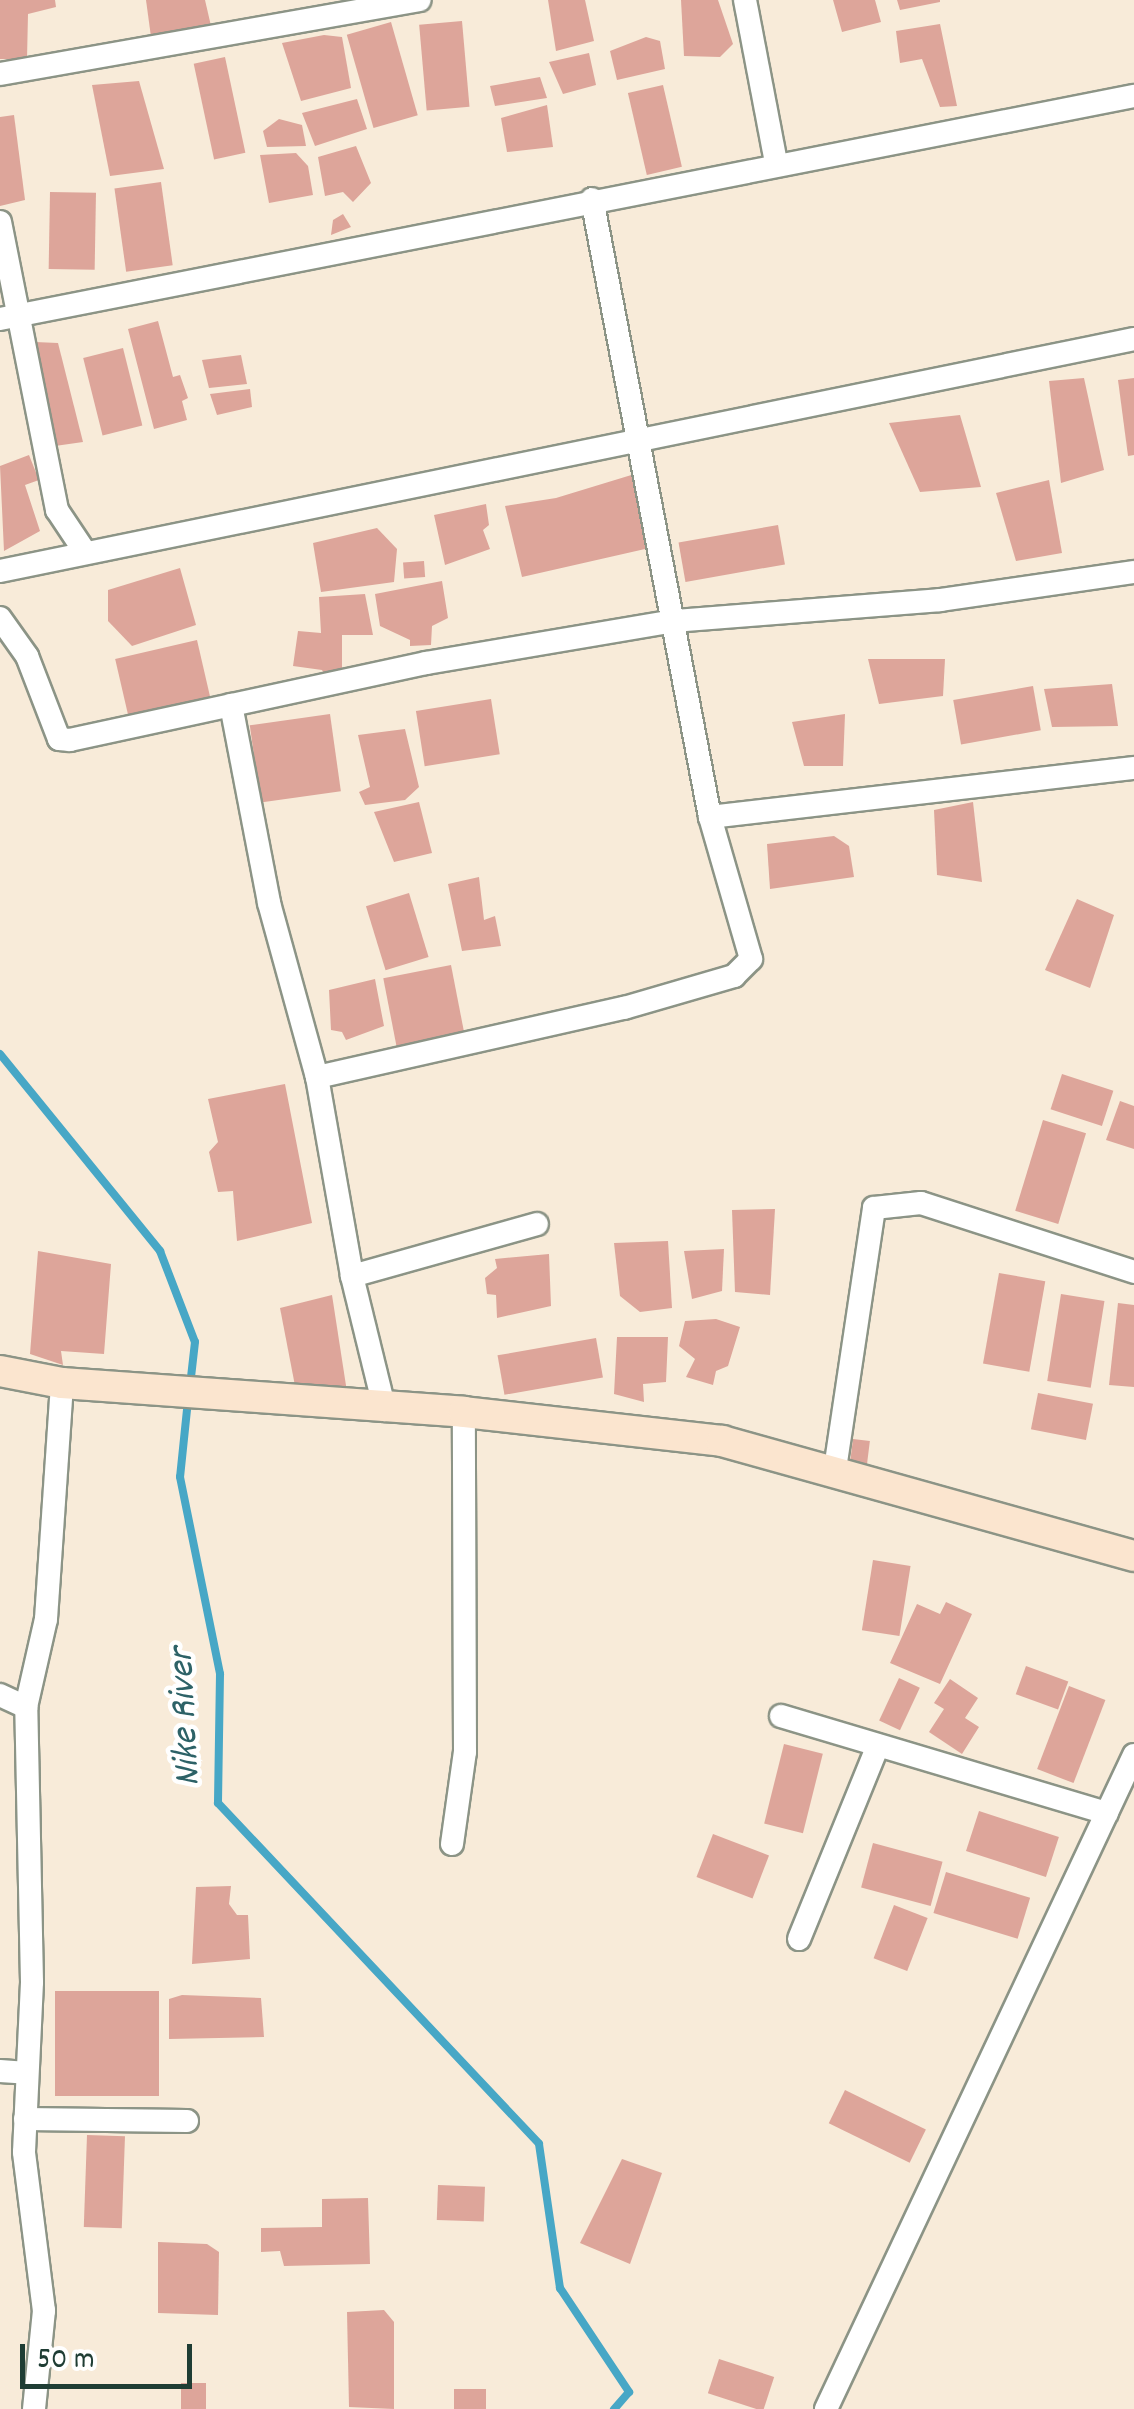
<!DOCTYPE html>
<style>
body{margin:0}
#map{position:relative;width:1134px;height:2409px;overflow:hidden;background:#f8ebd9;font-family:Dekko,sans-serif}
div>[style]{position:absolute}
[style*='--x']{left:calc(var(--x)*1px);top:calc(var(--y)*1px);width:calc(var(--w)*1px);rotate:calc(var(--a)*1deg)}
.stream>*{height:8px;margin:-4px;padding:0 4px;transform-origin:4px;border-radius:4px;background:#47a7c6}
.building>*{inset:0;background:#dda59a;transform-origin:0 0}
.roads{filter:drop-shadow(2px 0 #8c9486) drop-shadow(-2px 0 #8c9486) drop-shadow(0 2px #8c9486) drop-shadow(0 -2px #8c9486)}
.minor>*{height:22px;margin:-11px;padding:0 11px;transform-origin:11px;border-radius:11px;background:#fff}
.secondary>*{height:30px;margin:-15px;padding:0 15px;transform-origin:15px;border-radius:15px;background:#fbe5cf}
span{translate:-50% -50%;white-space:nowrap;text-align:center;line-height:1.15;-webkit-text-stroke:9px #fff;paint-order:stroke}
.water-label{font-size:38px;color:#2d6267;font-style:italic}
.scale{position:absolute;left:20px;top:2344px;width:172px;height:45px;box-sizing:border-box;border:5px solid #1f3d34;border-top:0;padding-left:12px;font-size:30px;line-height:35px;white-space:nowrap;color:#1f3d34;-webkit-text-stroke:8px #fff;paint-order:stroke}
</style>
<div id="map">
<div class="stream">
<div style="--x:0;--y:1054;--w:254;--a:50.9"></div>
<div style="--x:160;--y:1251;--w:97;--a:69"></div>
<div style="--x:195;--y:1342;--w:44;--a:96.5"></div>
<div style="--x:188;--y:1400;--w:77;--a:95.9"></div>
<div style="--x:180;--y:1477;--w:201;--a:78.5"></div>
<div style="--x:220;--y:1674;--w:129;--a:90.9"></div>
<div style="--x:218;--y:1803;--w:468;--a:46.7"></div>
<div style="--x:539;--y:2144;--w:146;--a:81.7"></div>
<div style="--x:560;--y:2288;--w:125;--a:56.4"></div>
<div style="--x:629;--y:2392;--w:23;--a:131"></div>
</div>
<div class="building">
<div style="clip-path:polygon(0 0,55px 0,56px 7px,28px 14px,27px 59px,0 59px)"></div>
<div style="clip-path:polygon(146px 0,205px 0,211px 26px,151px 37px)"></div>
<div style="clip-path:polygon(548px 0,585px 0,594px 41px,556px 51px)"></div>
<div style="clip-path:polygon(681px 0,718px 0,733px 44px,720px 57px,684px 56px)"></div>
<div style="clip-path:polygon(833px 0,875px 0,881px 22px,842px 32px)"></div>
<div style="clip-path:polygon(897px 0,940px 0,940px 2px,900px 10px)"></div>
<div style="left:462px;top:21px;width:86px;height:43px;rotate:85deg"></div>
<div style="left:391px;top:22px;width:97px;height:46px;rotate:74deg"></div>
<div style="clip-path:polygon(940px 24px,957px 106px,940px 107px,922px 59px,900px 63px,896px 31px)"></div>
<div style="clip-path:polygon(324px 35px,342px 37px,351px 88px,301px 101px,282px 43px)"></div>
<div style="clip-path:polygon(646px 37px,660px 41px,665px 69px,617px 80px,610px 51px)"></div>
<div style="clip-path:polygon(589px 53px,596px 85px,563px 94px,549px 62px)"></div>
<div style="left:225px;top:57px;width:98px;height:32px;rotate:78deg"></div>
<div style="clip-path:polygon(540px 77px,547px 98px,495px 106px,490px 86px)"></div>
<div style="clip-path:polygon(139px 81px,164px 169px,110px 176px,92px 85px)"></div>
<div style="left:663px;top:85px;width:84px;height:36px;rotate:77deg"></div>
<div style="clip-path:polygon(357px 99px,367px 129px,315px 146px,302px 113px)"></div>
<div style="clip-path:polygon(547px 105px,553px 147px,507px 152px,501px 118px)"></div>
<div style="clip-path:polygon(14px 115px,25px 200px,0 206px,0 117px)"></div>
<div style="clip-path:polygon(279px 119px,302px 125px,306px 146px,267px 147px,263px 131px)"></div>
<div style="clip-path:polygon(356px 146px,371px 183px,353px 202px,343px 192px,325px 196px,318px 157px)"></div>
<div style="clip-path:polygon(296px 153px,308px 166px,313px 195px,269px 203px,260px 155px)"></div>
<div style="left:161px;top:182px;width:84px;height:47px;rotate:82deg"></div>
<div style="left:50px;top:192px;width:46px;height:77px;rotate:1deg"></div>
<div style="clip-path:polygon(343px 214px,351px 227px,331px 235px,333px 220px)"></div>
<div style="clip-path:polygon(158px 321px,173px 377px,180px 375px,188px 398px,182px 401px,187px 420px,154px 429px,128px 329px)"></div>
<div style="clip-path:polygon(35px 342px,58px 343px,83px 442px,41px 448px,12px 348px)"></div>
<div style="left:123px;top:348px;width:80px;height:41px;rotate:76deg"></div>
<div style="clip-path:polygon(241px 355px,247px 384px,209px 388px,202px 360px)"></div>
<div style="clip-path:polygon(1084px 378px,1104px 470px,1061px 483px,1049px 381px)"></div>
<div style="clip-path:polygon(1134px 378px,1134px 455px,1128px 456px,1118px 380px)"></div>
<div style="clip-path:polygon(250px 389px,252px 407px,217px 415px,210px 394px)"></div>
<div style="clip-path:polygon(960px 415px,981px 487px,920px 492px,889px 423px)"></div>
<div style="clip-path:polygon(29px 455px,39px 480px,25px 485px,40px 531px,4px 551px,0 466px)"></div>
<div style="clip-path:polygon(651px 469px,667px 544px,522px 577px,505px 506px,556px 498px)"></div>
<div style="clip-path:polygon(1049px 480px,1062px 553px,1016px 561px,996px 493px)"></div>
<div style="clip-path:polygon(486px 504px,489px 525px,483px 530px,490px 549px,445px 565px,434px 515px)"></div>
<div style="left:778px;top:525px;width:40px;height:101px;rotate:80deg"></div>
<div style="clip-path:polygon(377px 528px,397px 549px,394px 582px,321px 592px,313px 543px)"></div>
<div style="left:424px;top:561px;width:16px;height:21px;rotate:86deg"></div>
<div style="clip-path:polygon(180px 568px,196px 625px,132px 646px,108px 621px,108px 590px)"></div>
<div style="clip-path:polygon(442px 581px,448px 618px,432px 626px,431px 645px,410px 646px,410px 640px,380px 626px,375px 594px)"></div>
<div style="clip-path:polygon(365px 594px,373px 635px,342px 635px,342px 673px,326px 677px,322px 670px,293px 666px,298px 631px,321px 633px,319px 597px)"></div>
<div style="left:197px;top:640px;width:62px;height:84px;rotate:77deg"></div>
<div style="clip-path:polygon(868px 659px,945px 659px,943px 696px,879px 704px)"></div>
<div style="clip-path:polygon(1112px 684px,1118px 726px,1052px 727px,1044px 689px)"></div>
<div style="left:1033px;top:686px;width:45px;height:81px;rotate:80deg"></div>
<div style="left:491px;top:699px;width:56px;height:76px;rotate:81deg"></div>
<div style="left:330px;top:714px;width:78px;height:81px;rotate:82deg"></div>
<div style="clip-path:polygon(845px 714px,843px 766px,804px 766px,792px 722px)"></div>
<div style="clip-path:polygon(405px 729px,419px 787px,405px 800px,365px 805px,359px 792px,370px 787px,358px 735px)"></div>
<div style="clip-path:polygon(419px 802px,432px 853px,394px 862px,374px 812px)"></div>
<div style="clip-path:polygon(973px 802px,982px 882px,937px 875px,934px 810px)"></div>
<div style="clip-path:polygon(834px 836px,849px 846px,854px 877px,770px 889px,767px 844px)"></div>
<div style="clip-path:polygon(479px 877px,484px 920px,495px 916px,501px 946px,462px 951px,448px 884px)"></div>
<div style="left:409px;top:893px;width:67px;height:45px;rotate:73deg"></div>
<div style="clip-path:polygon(1077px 899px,1114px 915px,1090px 988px,1045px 970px)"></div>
<div style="left:451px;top:965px;width:76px;height:69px;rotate:79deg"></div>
<div style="clip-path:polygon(375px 979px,384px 1026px,346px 1040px,342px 1032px,331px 1030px,329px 990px)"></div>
<div style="left:1062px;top:1074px;width:54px;height:37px;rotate:18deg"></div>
<div style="clip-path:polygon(285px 1084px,312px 1223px,237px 1241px,233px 1191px,218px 1192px,209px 1152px,218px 1142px,208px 1099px)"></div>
<div style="clip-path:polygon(1120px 1101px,1134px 1106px,1134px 1149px,1106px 1140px)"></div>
<div style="left:1043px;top:1120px;width:45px;height:95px;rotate:17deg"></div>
<div style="clip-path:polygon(775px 1209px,770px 1295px,735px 1292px,732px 1210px)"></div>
<div style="clip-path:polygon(668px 1241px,672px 1308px,640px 1312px,620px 1296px,614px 1243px)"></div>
<div style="clip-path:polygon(724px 1249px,722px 1291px,692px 1299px,684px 1251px)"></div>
<div style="clip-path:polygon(38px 1251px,111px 1264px,104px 1354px,61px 1351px,63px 1365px,30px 1354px)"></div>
<div style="clip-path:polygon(549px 1254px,551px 1306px,497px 1318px,496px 1295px,487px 1294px,485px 1278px,497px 1268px,495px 1259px)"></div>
<div style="left:999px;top:1273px;width:47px;height:92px;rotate:10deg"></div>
<div style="left:1061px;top:1294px;width:44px;height:88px;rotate:9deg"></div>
<div style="clip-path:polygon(332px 1295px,347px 1392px,296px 1391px,280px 1308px)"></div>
<div style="clip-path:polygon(1118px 1303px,1134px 1305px,1134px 1387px,1109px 1385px)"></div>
<div style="clip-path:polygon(716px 1319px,740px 1327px,728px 1366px,716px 1371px,713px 1385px,686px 1377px,695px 1359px,679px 1346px,685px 1321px)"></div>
<div style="clip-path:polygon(617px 1337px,668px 1337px,666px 1382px,643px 1384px,644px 1402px,614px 1394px)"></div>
<div style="left:596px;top:1338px;width:40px;height:100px;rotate:80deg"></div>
<div style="left:1038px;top:1393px;width:56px;height:37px;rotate:11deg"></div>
<div style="left:853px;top:1439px;width:17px;height:28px;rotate:7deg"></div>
<div style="left:873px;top:1560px;width:38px;height:71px;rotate:9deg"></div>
<div style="clip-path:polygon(946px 1602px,972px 1614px,940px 1684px,890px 1663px,917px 1604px,940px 1614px)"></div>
<div style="left:1026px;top:1666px;width:45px;height:30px;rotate:20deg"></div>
<div style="left:899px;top:1678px;width:23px;height:47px;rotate:25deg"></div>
<div style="clip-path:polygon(950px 1679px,978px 1698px,965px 1718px,979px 1727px,962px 1754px,929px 1732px,944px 1709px,934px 1703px)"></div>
<div style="left:1069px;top:1686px;width:39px;height:89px;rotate:21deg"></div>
<div style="left:784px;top:1744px;width:40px;height:82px;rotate:14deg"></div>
<div style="left:979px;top:1811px;width:84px;height:42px;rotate:18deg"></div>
<div style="left:713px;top:1834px;width:60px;height:46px;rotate:21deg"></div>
<div style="left:873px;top:1843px;width:72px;height:46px;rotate:15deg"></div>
<div style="left:946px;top:1872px;width:88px;height:43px;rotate:17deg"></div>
<div style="clip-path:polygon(231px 1886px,229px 1904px,237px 1915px,248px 1915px,250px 1959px,192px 1964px,196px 1887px)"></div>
<div style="left:894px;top:1905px;width:36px;height:57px;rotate:21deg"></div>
<div style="left:159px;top:1991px;width:105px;height:104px;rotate:90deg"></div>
<div style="clip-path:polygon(182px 1995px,261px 1998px,264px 2037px,169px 2039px,169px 1999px)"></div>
<div style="left:845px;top:2090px;width:90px;height:37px;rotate:26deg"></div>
<div style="left:87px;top:2135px;width:38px;height:92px;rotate:2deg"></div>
<div style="clip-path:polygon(622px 2159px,662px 2173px,630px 2264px,580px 2243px)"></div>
<div style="left:438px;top:2185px;width:47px;height:35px;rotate:2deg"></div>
<div style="clip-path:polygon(368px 2198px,370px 2264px,284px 2266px,280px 2251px,261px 2252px,261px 2228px,322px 2227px,322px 2199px)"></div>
<div style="clip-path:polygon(158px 2242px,207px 2244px,219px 2252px,218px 2315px,158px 2313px)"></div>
<div style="clip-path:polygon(384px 2310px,394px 2322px,394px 2409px,349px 2407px,347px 2312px)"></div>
<div style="left:719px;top:2359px;width:58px;height:36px;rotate:18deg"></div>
<div style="left:206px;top:2383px;width:26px;height:25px;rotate:90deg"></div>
<div style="left:454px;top:2389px;width:32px;height:20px"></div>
</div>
<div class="roads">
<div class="minor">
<div style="--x:745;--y:0;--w:165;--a:79.2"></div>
<div style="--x:0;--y:74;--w:426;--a:-10"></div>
<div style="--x:0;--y:222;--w:294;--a:78.8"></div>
<div style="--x:57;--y:510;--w:47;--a:56.3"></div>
<div style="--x:0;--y:319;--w:1156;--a:-11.13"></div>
<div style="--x:0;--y:571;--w:1157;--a:-11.56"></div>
<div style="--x:0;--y:618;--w:47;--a:54.6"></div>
<div style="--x:27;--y:656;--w:89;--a:68.9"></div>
<div style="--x:59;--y:739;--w:11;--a:5"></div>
<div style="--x:70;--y:740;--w:364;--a:-12.2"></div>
<div style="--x:426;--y:663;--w:252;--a:-9.6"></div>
<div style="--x:674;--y:621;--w:267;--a:-4.5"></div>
<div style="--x:940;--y:600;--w:196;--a:-8.2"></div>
<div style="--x:231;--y:705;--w:202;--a:79.1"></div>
<div style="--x:269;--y:903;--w:180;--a:74.6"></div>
<div style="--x:317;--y:1077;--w:202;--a:80"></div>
<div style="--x:352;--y:1276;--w:138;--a:76.2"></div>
<div style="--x:710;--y:817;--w:427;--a:-6.6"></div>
<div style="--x:317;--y:1077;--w:315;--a:-12.7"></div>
<div style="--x:624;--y:1008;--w:115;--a:-16.2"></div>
<div style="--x:734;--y:976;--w:24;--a:-45"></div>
<div style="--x:751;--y:959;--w:148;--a:-106.1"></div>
<div style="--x:710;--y:817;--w:629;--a:-100.81"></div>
<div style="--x:352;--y:1276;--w:192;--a:-15.7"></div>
<div style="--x:835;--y:1469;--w:264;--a:-81.5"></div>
<div style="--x:874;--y:1208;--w:47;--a:-6.1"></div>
<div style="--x:921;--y:1203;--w:224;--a:17.9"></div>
<div style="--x:0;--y:1695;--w:29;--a:25"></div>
<div style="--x:781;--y:1716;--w:340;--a:16.6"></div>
<div style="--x:452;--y:1844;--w:93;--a:-82"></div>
<div style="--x:465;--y:1752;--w:340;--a:-90.2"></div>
<div style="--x:799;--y:1939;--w:209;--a:-67.8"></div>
<div style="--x:0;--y:2071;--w:27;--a:4"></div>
<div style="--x:25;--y:2119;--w:162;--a:0.7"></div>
<div style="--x:34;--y:2409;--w:99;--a:-84.2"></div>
<div style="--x:44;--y:2311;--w:160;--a:-97.2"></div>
<div style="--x:24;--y:2152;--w:170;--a:-87.3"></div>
<div style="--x:32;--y:1982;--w:275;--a:-91.2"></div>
<div style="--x:26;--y:1707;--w:90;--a:-77.2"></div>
<div style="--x:46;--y:1619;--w:237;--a:-86.1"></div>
<div style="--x:826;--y:2409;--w:723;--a:-64.78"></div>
</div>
<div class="secondary">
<div style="--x:0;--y:1371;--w:63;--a:11"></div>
<div style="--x:62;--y:1383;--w:403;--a:4.1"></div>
<div style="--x:464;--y:1412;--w:260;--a:6.4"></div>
<div style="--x:722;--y:1441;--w:428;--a:15.6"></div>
</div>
</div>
<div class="water-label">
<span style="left:187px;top:1717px;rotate:-93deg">Nike River</span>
</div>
<div class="scale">50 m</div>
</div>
